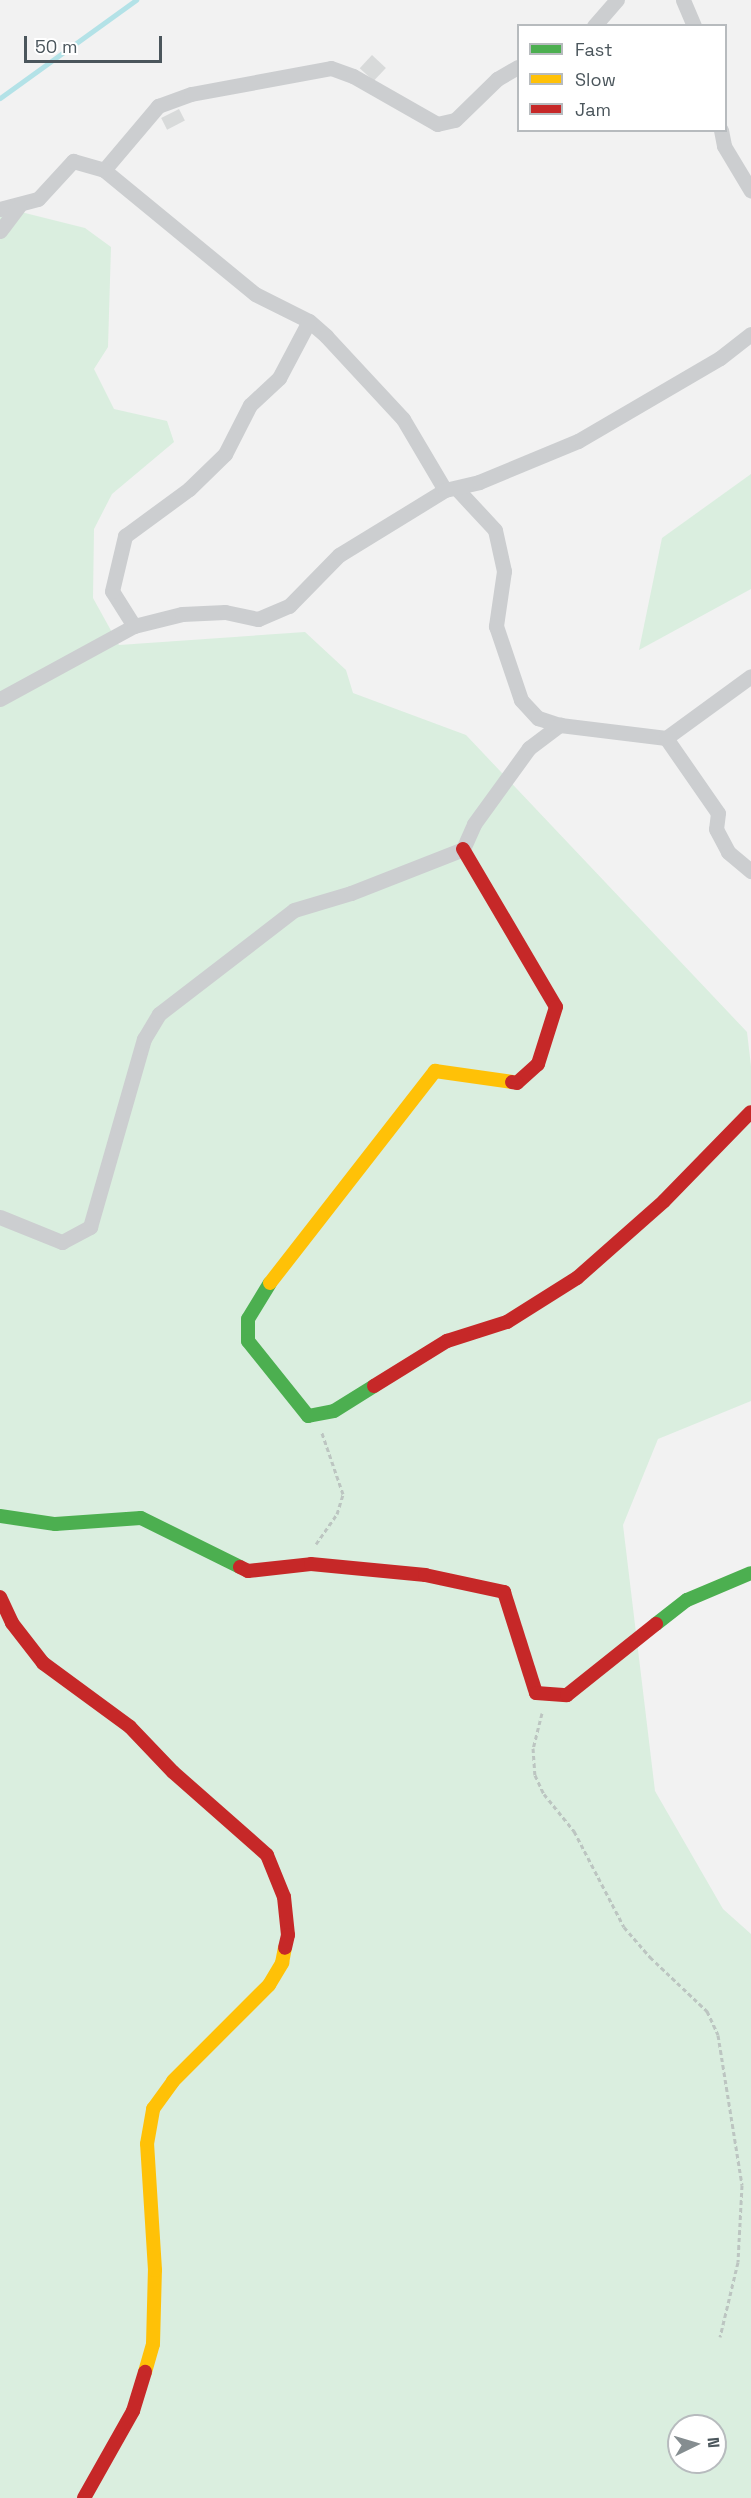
<!DOCTYPE html>
<style>
body{margin:0}
#map{position:relative;width:751px;height:2498px;overflow:hidden;background:#f2f2f2;font-family:"Space Grotesk",sans-serif}
div>[style]{position:absolute}
[style*='--x']{left:calc(var(--x)*1px);top:calc(var(--y)*1px);width:calc(var(--w)*1px);rotate:calc(var(--a)*1deg)}
.green>*{inset:0;background:#daeedf}
.stream>*{height:5px;margin:-2.5px;padding:0 2.5px;transform-origin:2.5px;border-radius:2.5px;background:#b3e2e7}
.building>*{inset:0;background:#d8dada;transform-origin:0 0}
.path>*{height:3px;margin-top:-1.5px;transform-origin:0;background:repeating-linear-gradient(90deg,#bcc5c1 0 4.5px,transparent 0 7.5px)}
.street>*{height:15px;margin:-7.5px;padding:0 7.5px;transform-origin:7.5px;border-radius:7.5px;background:#ccced0}
.fast>*{height:14px;margin:-7px;padding:0 7px;transform-origin:7px;border-radius:7px;background:#4caf50}
.slow>*{height:14px;margin:-7px;padding:0 7px;transform-origin:7px;border-radius:7px;background:#ffc107}
.jam>*{height:14px;margin:-7px;padding:0 7px;transform-origin:7px;border-radius:7px;background:#c62828}
span{translate:-50% -50%;white-space:nowrap;text-align:center;line-height:1.15;-webkit-text-stroke:5px #fff;paint-order:stroke}
.legend{position:absolute;left:517px;top:24px;width:210px;height:108px;box-sizing:border-box;background:#fff;border:2px solid #b7bbbe;margin:0;padding:8px 10px;list-style:none;font-size:18px;color:#4b565c}
.legend li{display:flex;align-items:center;gap:12px;height:30px}
.legend b{width:30px;border:2px solid #b7bbbe}
.north{position:absolute;left:667px;top:2414px;width:60px;height:60px;box-sizing:border-box;background:#fff;border:2px solid #b7bbbe;border-radius:50%;rotate:85deg;font-size:16px;font-weight:700;line-height:24px;text-align:center;color:#4b565c}
.north::after{content:'';display:block;margin:auto;width:21px;height:27px;background:#858d90;clip-path:polygon(50% 0,100% 100%,50% 72%,0 100%)}
.scale{position:absolute;left:24px;top:36px;width:138px;height:27px;box-sizing:border-box;border:3px solid #4b565c;border-top:0;padding-left:8px;font-size:18px;line-height:21px;white-space:nowrap;color:#4b565c;-webkit-text-stroke:4px #fff;paint-order:stroke}
</style>
<div id="map">
<div class="green">
<div style="clip-path:polygon(evenodd,21px 212px,85px 228px,111px 247px,108px 347px,94px 369px,114px 409px,167px 421px,174px 442px,112px 494px,94px 529px,93px 598px,119px 645px,305px 632px,346px 670px,353px 693px,466px 735px,747px 1032px,751px 1066px,751px 1401px,658px 1439px,623px 1525px,655px 1791px,723px 1909px,751px 1934px,751px 2498px,0 2498px,0 215px,21px 212px,679px 2426px,715px 2426px,715px 2462px,679px 2462px,679px 2426px)"></div>
<div style="clip-path:polygon(751px 474px,751px 589px,639px 650px,662px 538px)"></div>
</div>
<div class="stream">
<div style="--x:0;--y:98;--w:168;--a:-35.8"></div>
</div>
<div class="building">
<div style="left:372px;top:55px;width:19px;height:18px;rotate:43deg"></div>
<div style="left:179px;top:109px;width:13px;height:20px;rotate:63deg"></div>
</div>
<div class="path">
<div style="--x:316;--y:1544;--w:37;--a:-55"></div>
<div style="--x:337;--y:1514;--w:21;--a:-73"></div>
<div style="--x:343;--y:1494;--w:65;--a:-109"></div>
<div style="--x:542;--y:1713;--w:36;--a:104"></div>
<div style="--x:533;--y:1748;--w:27;--a:86"></div>
<div style="--x:535;--y:1775;--w:21;--a:65"></div>
<div style="--x:544;--y:1794;--w:48;--a:51"></div>
<div style="--x:574;--y:1831;--w:108;--a:62.5"></div>
<div style="--x:624;--y:1927;--w:40;--a:49"></div>
<div style="--x:650;--y:1957;--w:79;--a:43.5"></div>
<div style="--x:707;--y:2011;--w:26;--a:65"></div>
<div style="--x:718;--y:2035;--w:152;--a:80.9"></div>
<div style="--x:742;--y:2185;--w:77;--a:93"></div>
<div style="--x:738;--y:2262;--w:77;--a:103.5"></div>
</div>
<div class="street">
<div style="--x:683;--y:0;--w:28;--a:67"></div>
<div style="--x:594;--y:26;--w:35;--a:-49"></div>
<div style="--x:721;--y:130;--w:16;--a:79"></div>
<div style="--x:724;--y:146;--w:52;--a:59"></div>
<div style="--x:104;--y:170;--w:84;--a:-49.8"></div>
<div style="--x:158;--y:106;--w:35;--a:-20"></div>
<div style="--x:191;--y:94;--w:142;--a:-10.5"></div>
<div style="--x:331;--y:68;--w:23;--a:20"></div>
<div style="--x:353;--y:76;--w:97;--a:29.7"></div>
<div style="--x:437;--y:124;--w:18;--a:-13"></div>
<div style="--x:455;--y:120;--w:59;--a:-44.3"></div>
<div style="--x:497;--y:79;--w:24;--a:-30"></div>
<div style="--x:0;--y:209;--w:39;--a:-15"></div>
<div style="--x:38;--y:199;--w:52;--a:-47.4"></div>
<div style="--x:73;--y:161;--w:32;--a:16"></div>
<div style="--x:104;--y:170;--w:195;--a:39.4"></div>
<div style="--x:255;--y:294;--w:60;--a:26.6"></div>
<div style="--x:309;--y:321;--w:23;--a:41"></div>
<div style="--x:326;--y:336;--w:113;--a:47.1"></div>
<div style="--x:403;--y:419;--w:82;--a:59.4"></div>
<div style="--x:0;--y:231;--w:31;--a:-53"></div>
<div style="--x:456;--y:488;--w:57;--a:47.1"></div>
<div style="--x:495;--y:530;--w:42;--a:77.6"></div>
<div style="--x:504;--y:571;--w:56;--a:98.3"></div>
<div style="--x:496;--y:626;--w:78;--a:71.3"></div>
<div style="--x:521;--y:700;--w:25;--a:47"></div>
<div style="--x:538;--y:718;--w:23;--a:18"></div>
<div style="--x:560;--y:725;--w:107;--a:7"></div>
<div style="--x:666;--y:738;--w:105;--a:-36.1"></div>
<div style="--x:134;--y:626;--w:41;--a:-122.2"></div>
<div style="--x:112;--y:591;--w:57;--a:-76.7"></div>
<div style="--x:125;--y:536;--w:79;--a:-36.3"></div>
<div style="--x:189;--y:489;--w:50;--a:-44.2"></div>
<div style="--x:225;--y:454;--w:55;--a:-63"></div>
<div style="--x:250;--y:405;--w:40;--a:-43"></div>
<div style="--x:279;--y:378;--w:64;--a:-62.2"></div>
<div style="--x:0;--y:699;--w:153;--a:-28.6"></div>
<div style="--x:134;--y:626;--w:49;--a:-14"></div>
<div style="--x:182;--y:614;--w:43;--a:-2.7"></div>
<div style="--x:225;--y:612;--w:34;--a:12"></div>
<div style="--x:258;--y:619;--w:34;--a:-23"></div>
<div style="--x:289;--y:606;--w:71;--a:-45.6"></div>
<div style="--x:339;--y:555;--w:124;--a:-31.5"></div>
<div style="--x:445;--y:490;--w:35;--a:-13"></div>
<div style="--x:479;--y:482;--w:107;--a:-22.5"></div>
<div style="--x:578;--y:441;--w:164;--a:-30.3"></div>
<div style="--x:720;--y:358;--w:39;--a:-38"></div>
<div style="--x:666;--y:738;--w:91;--a:55.3"></div>
<div style="--x:718;--y:813;--w:16;--a:97"></div>
<div style="--x:716;--y:829;--w:26;--a:62"></div>
<div style="--x:728;--y:852;--w:30;--a:40"></div>
<div style="--x:0;--y:1217;--w:67;--a:22"></div>
<div style="--x:62;--y:1242;--w:32;--a:-28"></div>
<div style="--x:90;--y:1227;--w:196;--a:-74"></div>
<div style="--x:144;--y:1039;--w:29;--a:-59"></div>
<div style="--x:159;--y:1014;--w:170;--a:-37.6"></div>
<div style="--x:294;--y:910;--w:59;--a:-16.6"></div>
<div style="--x:351;--y:893;--w:120;--a:-21.4"></div>
<div style="--x:463;--y:849;--w:27;--a:-66"></div>
<div style="--x:474;--y:824;--w:94;--a:-54.1"></div>
<div style="--x:529;--y:748;--w:39;--a:-37"></div>
</div>
<div class="fast">
<div style="--x:270;--y:1283;--w:42;--a:121.4"></div>
<div style="--x:248;--y:1319;--w:22;--a:90"></div>
<div style="--x:248;--y:1341;--w:96;--a:51.3"></div>
<div style="--x:308;--y:1416;--w:26;--a:-11"></div>
<div style="--x:334;--y:1411;--w:47;--a:-32"></div>
<div style="--x:0;--y:1516;--w:56;--a:8.3"></div>
<div style="--x:55;--y:1524;--w:86;--a:-4"></div>
<div style="--x:141;--y:1518;--w:110;--a:26.3"></div>
<div style="--x:656;--y:1624;--w:39;--a:-38"></div>
<div style="--x:687;--y:1600;--w:69;--a:-22.9"></div>
</div>
<div class="slow">
<div style="--x:270;--y:1283;--w:269;--a:-52.1"></div>
<div style="--x:435;--y:1071;--w:78;--a:8.1"></div>
<div style="--x:145;--y:2372;--w:29;--a:-74"></div>
<div style="--x:153;--y:2344;--w:74;--a:-88.5"></div>
<div style="--x:155;--y:2270;--w:126;--a:-93.6"></div>
<div style="--x:147;--y:2144;--w:36;--a:-80"></div>
<div style="--x:153;--y:2109;--w:34;--a:-54"></div>
<div style="--x:173;--y:2081;--w:136;--a:-45"></div>
<div style="--x:269;--y:1985;--w:26;--a:-59"></div>
<div style="--x:282;--y:1963;--w:15;--a:-79"></div>
</div>
<div class="jam">
<div style="--x:463;--y:849;--w:183;--a:59.5"></div>
<div style="--x:556;--y:1007;--w:60;--a:107.5"></div>
<div style="--x:538;--y:1064;--w:28;--a:138"></div>
<div style="--x:517;--y:1083;--w:5;--a:-169"></div>
<div style="--x:374;--y:1386;--w:86;--a:-31.7"></div>
<div style="--x:447;--y:1341;--w:63;--a:-17.6"></div>
<div style="--x:507;--y:1322;--w:83;--a:-32.2"></div>
<div style="--x:577;--y:1278;--w:116;--a:-41.5"></div>
<div style="--x:664;--y:1201;--w:124;--a:-45.7"></div>
<div style="--x:240;--y:1567;--w:9;--a:27"></div>
<div style="--x:248;--y:1571;--w:63;--a:-6.3"></div>
<div style="--x:311;--y:1564;--w:115;--a:5.5"></div>
<div style="--x:425;--y:1575;--w:81;--a:12.1"></div>
<div style="--x:504;--y:1592;--w:106;--a:72.4"></div>
<div style="--x:536;--y:1693;--w:31;--a:4"></div>
<div style="--x:567;--y:1695;--w:114;--a:-38.6"></div>
<div style="--x:0;--y:1597;--w:29;--a:65"></div>
<div style="--x:12;--y:1623;--w:51;--a:52.2"></div>
<div style="--x:43;--y:1663;--w:108;--a:36.3"></div>
<div style="--x:130;--y:1727;--w:62;--a:46.3"></div>
<div style="--x:173;--y:1772;--w:125;--a:41.4"></div>
<div style="--x:267;--y:1855;--w:45;--a:68"></div>
<div style="--x:284;--y:1897;--w:38;--a:84"></div>
<div style="--x:288;--y:1935;--w:13;--a:103"></div>
<div style="--x:84;--y:2498;--w:100;--a:-60.6"></div>
<div style="--x:133;--y:2411;--w:41;--a:-72.9"></div>
</div>
<ul class="legend">
<li><b style="height:8px;background:#4caf50"></b>Fast</li>
<li><b style="height:8px;background:#ffc107"></b>Slow</li>
<li><b style="height:8px;background:#c62828"></b>Jam</li>
</ul>
<div class="north">N</div>
<div class="scale">50 m</div>
</div>
